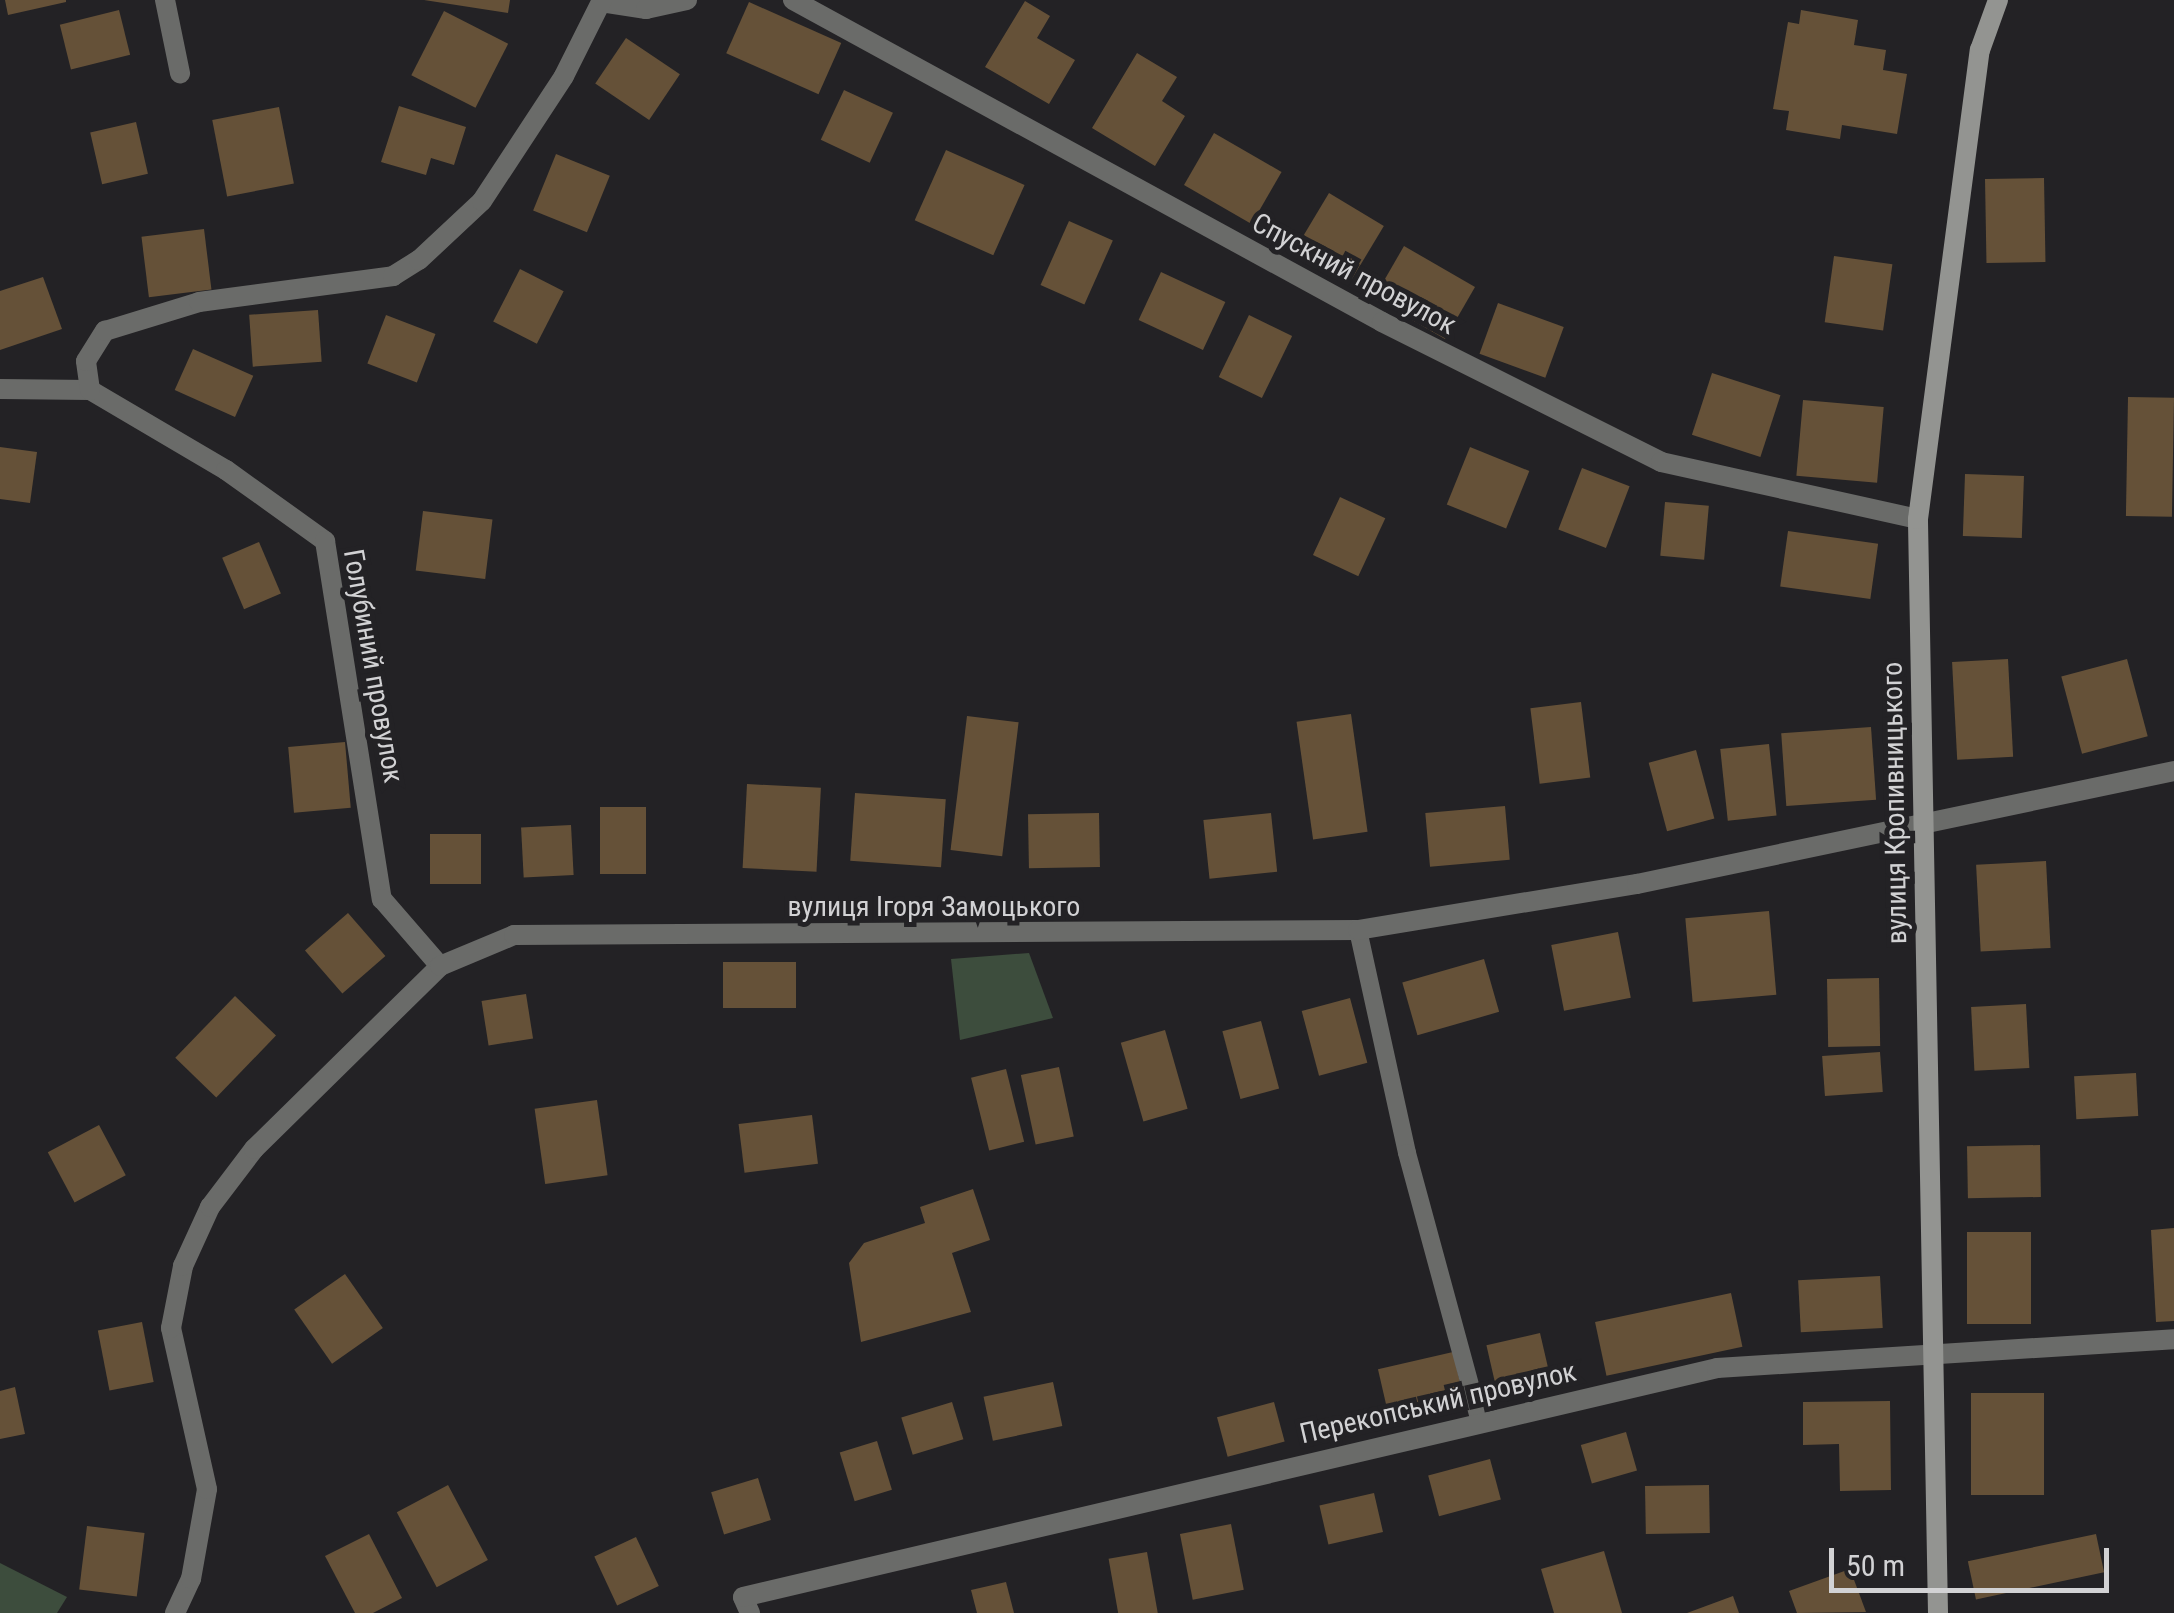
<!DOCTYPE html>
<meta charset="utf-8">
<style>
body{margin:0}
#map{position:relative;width:2174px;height:1613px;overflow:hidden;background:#232225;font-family:"Roboto Condensed",sans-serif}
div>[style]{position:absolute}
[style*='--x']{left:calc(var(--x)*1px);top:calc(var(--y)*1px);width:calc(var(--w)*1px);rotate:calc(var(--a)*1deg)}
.green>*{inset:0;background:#3d4d3d}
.building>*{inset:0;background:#655138;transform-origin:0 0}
.service>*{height:18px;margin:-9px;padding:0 9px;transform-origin:9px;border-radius:9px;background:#6a6b69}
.minor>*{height:20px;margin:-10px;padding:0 10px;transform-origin:10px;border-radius:10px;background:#6a6b69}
.secondary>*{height:20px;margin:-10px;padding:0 10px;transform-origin:10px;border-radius:10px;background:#939491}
span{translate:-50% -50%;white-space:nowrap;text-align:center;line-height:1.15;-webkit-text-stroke:10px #232225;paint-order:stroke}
.street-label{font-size:28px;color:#d2d2d4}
.scale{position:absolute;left:1829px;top:1548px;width:280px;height:45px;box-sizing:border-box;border:5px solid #d2d2d4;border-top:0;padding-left:12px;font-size:30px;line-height:35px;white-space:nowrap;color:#d2d2d4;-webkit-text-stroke:8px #232225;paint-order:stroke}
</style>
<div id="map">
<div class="green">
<div style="clip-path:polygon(1029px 953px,1053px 1018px,960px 1040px,951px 959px)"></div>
<div style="clip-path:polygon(0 1563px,67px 1597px,57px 1613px,0 1613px)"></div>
</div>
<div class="building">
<div style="clip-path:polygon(5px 0,66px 0,66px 2px,8px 15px)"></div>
<div style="clip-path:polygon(424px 0,510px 0,508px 13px)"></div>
<div style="clip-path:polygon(1025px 1px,1050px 16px,1037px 38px,1075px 60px,1049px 104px,985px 67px)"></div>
<div style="left:749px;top:2px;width:101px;height:56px;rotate:24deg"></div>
<div style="left:119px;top:10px;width:46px;height:61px;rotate:76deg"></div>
<div style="clip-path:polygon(1801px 10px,1858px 20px,1854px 45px,1886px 50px,1883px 70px,1907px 74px,1897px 134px,1842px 125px,1840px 139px,1786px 130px,1789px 111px,1773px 109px,1788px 22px,1799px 24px)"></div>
<div style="left:444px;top:11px;width:72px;height:72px;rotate:27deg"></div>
<div style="left:626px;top:38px;width:65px;height:55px;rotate:34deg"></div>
<div style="clip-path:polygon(1137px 53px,1177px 77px,1162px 101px,1185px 116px,1155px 166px,1092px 128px)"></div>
<div style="left:844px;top:90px;width:54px;height:55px;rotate:25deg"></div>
<div style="clip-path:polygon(399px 106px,466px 127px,454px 165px,431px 158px,426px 175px,381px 162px)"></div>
<div style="left:279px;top:107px;width:78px;height:68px;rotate:79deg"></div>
<div style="left:136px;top:122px;width:53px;height:47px;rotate:77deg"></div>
<div style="left:1214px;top:133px;width:78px;height:60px;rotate:30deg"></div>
<div style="left:946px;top:150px;width:86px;height:77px;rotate:24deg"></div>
<div style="left:556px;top:154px;width:58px;height:61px;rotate:22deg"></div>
<div style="left:2044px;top:178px;width:84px;height:59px;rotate:89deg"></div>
<div style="left:1329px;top:193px;width:64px;height:62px;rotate:31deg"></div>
<div style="left:1069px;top:221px;width:48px;height:70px;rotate:24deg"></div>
<div style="left:204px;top:229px;width:61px;height:63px;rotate:83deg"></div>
<div style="left:1404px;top:246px;width:82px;height:60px;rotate:30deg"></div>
<div style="left:1834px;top:256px;width:59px;height:67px;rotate:8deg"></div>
<div style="left:520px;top:269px;width:49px;height:59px;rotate:27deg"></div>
<div style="left:1161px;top:272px;width:71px;height:53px;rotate:25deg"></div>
<div style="clip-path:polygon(43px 277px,62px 329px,0 350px,0 291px)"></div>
<div style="left:1498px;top:303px;width:70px;height:54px;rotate:20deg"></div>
<div style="left:318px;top:310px;width:52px;height:69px;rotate:86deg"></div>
<div style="left:386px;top:315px;width:53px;height:52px;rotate:21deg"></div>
<div style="left:1249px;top:315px;width:48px;height:69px;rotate:26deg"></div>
<div style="left:193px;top:349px;width:66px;height:45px;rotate:24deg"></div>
<div style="left:1712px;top:373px;width:72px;height:65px;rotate:18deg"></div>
<div style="left:2128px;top:397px;width:46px;height:119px;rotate:1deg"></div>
<div style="left:1803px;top:400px;width:81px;height:76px;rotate:5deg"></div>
<div style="clip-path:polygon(0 447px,37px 452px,30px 503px,0 499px)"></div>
<div style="left:1470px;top:447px;width:64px;height:62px;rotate:22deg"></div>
<div style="left:1582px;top:468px;width:51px;height:66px;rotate:21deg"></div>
<div style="left:1965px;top:474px;width:59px;height:62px;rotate:2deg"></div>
<div style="left:1340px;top:497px;width:50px;height:64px;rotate:25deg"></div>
<div style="left:1665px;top:502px;width:44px;height:54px;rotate:5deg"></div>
<div style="left:423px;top:511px;width:70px;height:60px;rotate:7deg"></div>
<div style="left:1788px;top:531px;width:91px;height:56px;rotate:8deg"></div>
<div style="left:259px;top:542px;width:56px;height:40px;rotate:67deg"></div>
<div style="left:2008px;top:659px;width:98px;height:56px;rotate:87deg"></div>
<div style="left:2127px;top:659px;width:80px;height:68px;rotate:75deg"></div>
<div style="left:1581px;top:702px;width:76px;height:51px;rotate:83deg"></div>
<div style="left:1351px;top:714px;width:119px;height:55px;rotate:82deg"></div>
<div style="left:967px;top:716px;width:52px;height:135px;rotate:7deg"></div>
<div style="left:1871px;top:727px;width:73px;height:90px;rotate:86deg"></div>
<div style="left:345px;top:742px;width:66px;height:57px;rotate:85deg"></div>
<div style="left:1769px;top:744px;width:72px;height:49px;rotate:84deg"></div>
<div style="left:1696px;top:750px;width:71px;height:49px;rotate:75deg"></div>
<div style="left:747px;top:784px;width:74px;height:84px;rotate:3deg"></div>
<div style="left:855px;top:793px;width:91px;height:68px;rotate:4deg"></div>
<div style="left:1505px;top:806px;width:54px;height:80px;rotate:85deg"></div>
<div style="left:600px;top:807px;width:46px;height:67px"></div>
<div style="left:1099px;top:813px;width:54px;height:71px;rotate:89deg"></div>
<div style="left:1271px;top:813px;width:59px;height:68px;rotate:84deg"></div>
<div style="left:571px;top:825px;width:50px;height:50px;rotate:87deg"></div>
<div style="left:430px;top:834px;width:51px;height:50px"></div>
<div style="left:2046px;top:861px;width:87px;height:70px;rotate:87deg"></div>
<div style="left:1769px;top:911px;width:84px;height:84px;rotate:85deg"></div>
<div style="left:348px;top:913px;width:57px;height:57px;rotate:49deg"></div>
<div style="left:1618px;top:932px;width:67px;height:68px;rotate:79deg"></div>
<div style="left:1484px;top:959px;width:55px;height:85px;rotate:74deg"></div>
<div style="left:723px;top:962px;width:73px;height:46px"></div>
<div style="left:1879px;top:978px;width:68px;height:52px;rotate:89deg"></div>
<div style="left:526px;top:994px;width:45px;height:45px;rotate:81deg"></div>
<div style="left:235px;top:996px;width:57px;height:86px;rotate:44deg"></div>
<div style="left:1350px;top:998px;width:67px;height:50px;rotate:75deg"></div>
<div style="left:2026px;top:1004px;width:64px;height:55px;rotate:87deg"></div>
<div style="left:1261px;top:1021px;width:70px;height:40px;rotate:75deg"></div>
<div style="left:1165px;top:1030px;width:82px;height:46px;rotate:74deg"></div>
<div style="left:1880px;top:1052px;width:40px;height:58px;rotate:86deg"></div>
<div style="left:1059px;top:1067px;width:71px;height:39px;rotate:78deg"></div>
<div style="left:1006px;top:1069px;width:75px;height:36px;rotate:76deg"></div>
<div style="left:2136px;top:1073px;width:43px;height:62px;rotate:87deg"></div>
<div style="left:597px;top:1100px;width:76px;height:63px;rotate:82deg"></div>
<div style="left:812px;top:1115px;width:49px;height:74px;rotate:83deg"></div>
<div style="left:99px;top:1125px;width:57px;height:58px;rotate:62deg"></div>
<div style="left:2040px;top:1145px;width:52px;height:73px;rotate:89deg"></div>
<div style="clip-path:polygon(973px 1189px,990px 1240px,952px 1253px,971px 1312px,861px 1342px,849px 1263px,864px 1243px,925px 1223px,920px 1207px)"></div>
<div style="clip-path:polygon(2174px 1228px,2174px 1321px,2156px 1322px,2151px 1230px)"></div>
<div style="left:2031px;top:1232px;width:92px;height:64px;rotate:90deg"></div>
<div style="left:345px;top:1274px;width:66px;height:62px;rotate:55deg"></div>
<div style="left:1880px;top:1276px;width:52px;height:82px;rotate:87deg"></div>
<div style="left:1731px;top:1293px;width:55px;height:139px;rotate:78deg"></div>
<div style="left:142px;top:1322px;width:61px;height:45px;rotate:79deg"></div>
<div style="left:1540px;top:1333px;width:54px;height:55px;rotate:77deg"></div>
<div style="left:1453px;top:1352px;width:51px;height:77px;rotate:77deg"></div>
<div style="left:1053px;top:1382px;width:45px;height:71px;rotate:78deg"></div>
<div style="clip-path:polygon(15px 1387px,25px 1434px,0 1439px,0 1391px)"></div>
<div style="left:1971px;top:1393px;width:73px;height:102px"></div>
<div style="clip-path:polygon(1890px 1401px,1891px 1490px,1840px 1491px,1839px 1444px,1803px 1445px,1803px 1402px)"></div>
<div style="left:952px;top:1402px;width:39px;height:53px;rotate:73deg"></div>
<div style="left:1274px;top:1402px;width:41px;height:59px;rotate:75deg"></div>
<div style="left:1626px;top:1432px;width:40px;height:47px;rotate:74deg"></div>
<div style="left:877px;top:1441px;width:51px;height:39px;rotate:73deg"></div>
<div style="left:1490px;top:1459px;width:42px;height:64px;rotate:75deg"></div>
<div style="left:758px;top:1478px;width:44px;height:49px;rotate:73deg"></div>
<div style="left:448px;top:1485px;width:85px;height:58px;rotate:62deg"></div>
<div style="left:1709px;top:1485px;width:48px;height:64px;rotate:89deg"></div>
<div style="left:1374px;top:1493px;width:40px;height:56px;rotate:77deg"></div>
<div style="left:1231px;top:1524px;width:67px;height:52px;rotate:79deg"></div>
<div style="left:87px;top:1526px;width:58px;height:64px;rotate:7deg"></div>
<div style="clip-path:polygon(369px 1534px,402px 1598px,373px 1613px,355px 1613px,325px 1556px)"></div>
<div style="left:2096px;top:1534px;width:39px;height:131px;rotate:78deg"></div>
<div style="left:636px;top:1537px;width:54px;height:46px;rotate:65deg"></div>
<div style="clip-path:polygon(1604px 1551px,1622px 1613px,1554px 1613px,1541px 1569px)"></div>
<div style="left:1147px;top:1552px;width:62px;height:39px;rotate:80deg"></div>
<div style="clip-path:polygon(1850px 1569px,1866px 1612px,1797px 1613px,1789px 1591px)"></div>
<div style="clip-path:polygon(1006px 1582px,1014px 1613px,977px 1613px,971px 1590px)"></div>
<div style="clip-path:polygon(1733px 1596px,1739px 1613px,1687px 1613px)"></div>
</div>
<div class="service">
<div style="--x:1358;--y:930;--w:228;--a:77.6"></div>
<div style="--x:1407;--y:1153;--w:278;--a:74.8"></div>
</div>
<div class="minor">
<div style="--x:165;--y:0;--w:75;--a:78.4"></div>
<div style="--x:793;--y:0;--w:671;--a:28.66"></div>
<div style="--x:1382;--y:322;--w:312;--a:26.6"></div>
<div style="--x:1661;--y:462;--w:263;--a:12.5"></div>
<div style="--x:601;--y:2;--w:46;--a:8.8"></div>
<div style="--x:646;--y:9;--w:42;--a:-12.4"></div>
<div style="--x:0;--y:389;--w:90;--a:0.6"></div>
<div style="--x:90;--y:390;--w:158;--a:30.5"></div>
<div style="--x:226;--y:470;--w:122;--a:35.6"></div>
<div style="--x:325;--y:541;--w:363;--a:81"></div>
<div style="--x:382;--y:899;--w:89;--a:49.1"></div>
<div style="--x:90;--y:390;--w:29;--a:-98"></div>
<div style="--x:86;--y:361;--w:36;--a:-58"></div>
<div style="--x:105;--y:331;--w:98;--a:-17.1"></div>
<div style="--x:199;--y:302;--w:196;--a:-7.6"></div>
<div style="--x:393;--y:276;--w:31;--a:-32"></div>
<div style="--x:419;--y:260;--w:86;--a:-43.1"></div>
<div style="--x:482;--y:201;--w:149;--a:-56.7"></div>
<div style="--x:564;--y:76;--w:85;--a:-63.4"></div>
<div style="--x:175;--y:1613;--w:38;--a:-65"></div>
<div style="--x:191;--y:1579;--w:91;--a:-79.9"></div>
<div style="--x:207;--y:1489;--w:165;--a:-102.6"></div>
<div style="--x:171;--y:1328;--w:63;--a:-79"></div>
<div style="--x:183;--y:1266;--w:65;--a:-65.4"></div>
<div style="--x:210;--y:1207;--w:73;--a:-52.8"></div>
<div style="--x:254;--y:1149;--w:261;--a:-44.5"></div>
<div style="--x:440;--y:966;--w:80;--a:-22.7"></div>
<div style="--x:514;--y:935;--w:844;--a:-0.34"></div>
<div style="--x:1358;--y:930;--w:283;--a:-9.4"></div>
<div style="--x:1637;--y:884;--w:549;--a:-11.88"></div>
<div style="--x:750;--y:1613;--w:17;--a:-114"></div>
<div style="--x:743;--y:1597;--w:1001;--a:-13.23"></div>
<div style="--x:1717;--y:1368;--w:458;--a:-3.6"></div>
</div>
<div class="secondary">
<div style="--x:1938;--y:1613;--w:1094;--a:-91.05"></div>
<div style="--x:1918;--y:519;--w:473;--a:-82.5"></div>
<div style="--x:1980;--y:50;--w:53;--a:-70.2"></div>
</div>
<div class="street-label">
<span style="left:1354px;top:274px;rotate:28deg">Спускний провулок</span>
<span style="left:373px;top:666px;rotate:80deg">Голубиний провулок</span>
<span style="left:1895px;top:803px;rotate:-91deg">вулиця Кропивницького</span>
<span style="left:934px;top:907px">вулиця Ігоря Замоцького</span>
<span style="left:1438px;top:1403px;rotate:-13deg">Перекопський провулок</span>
</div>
<div class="scale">50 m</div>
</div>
